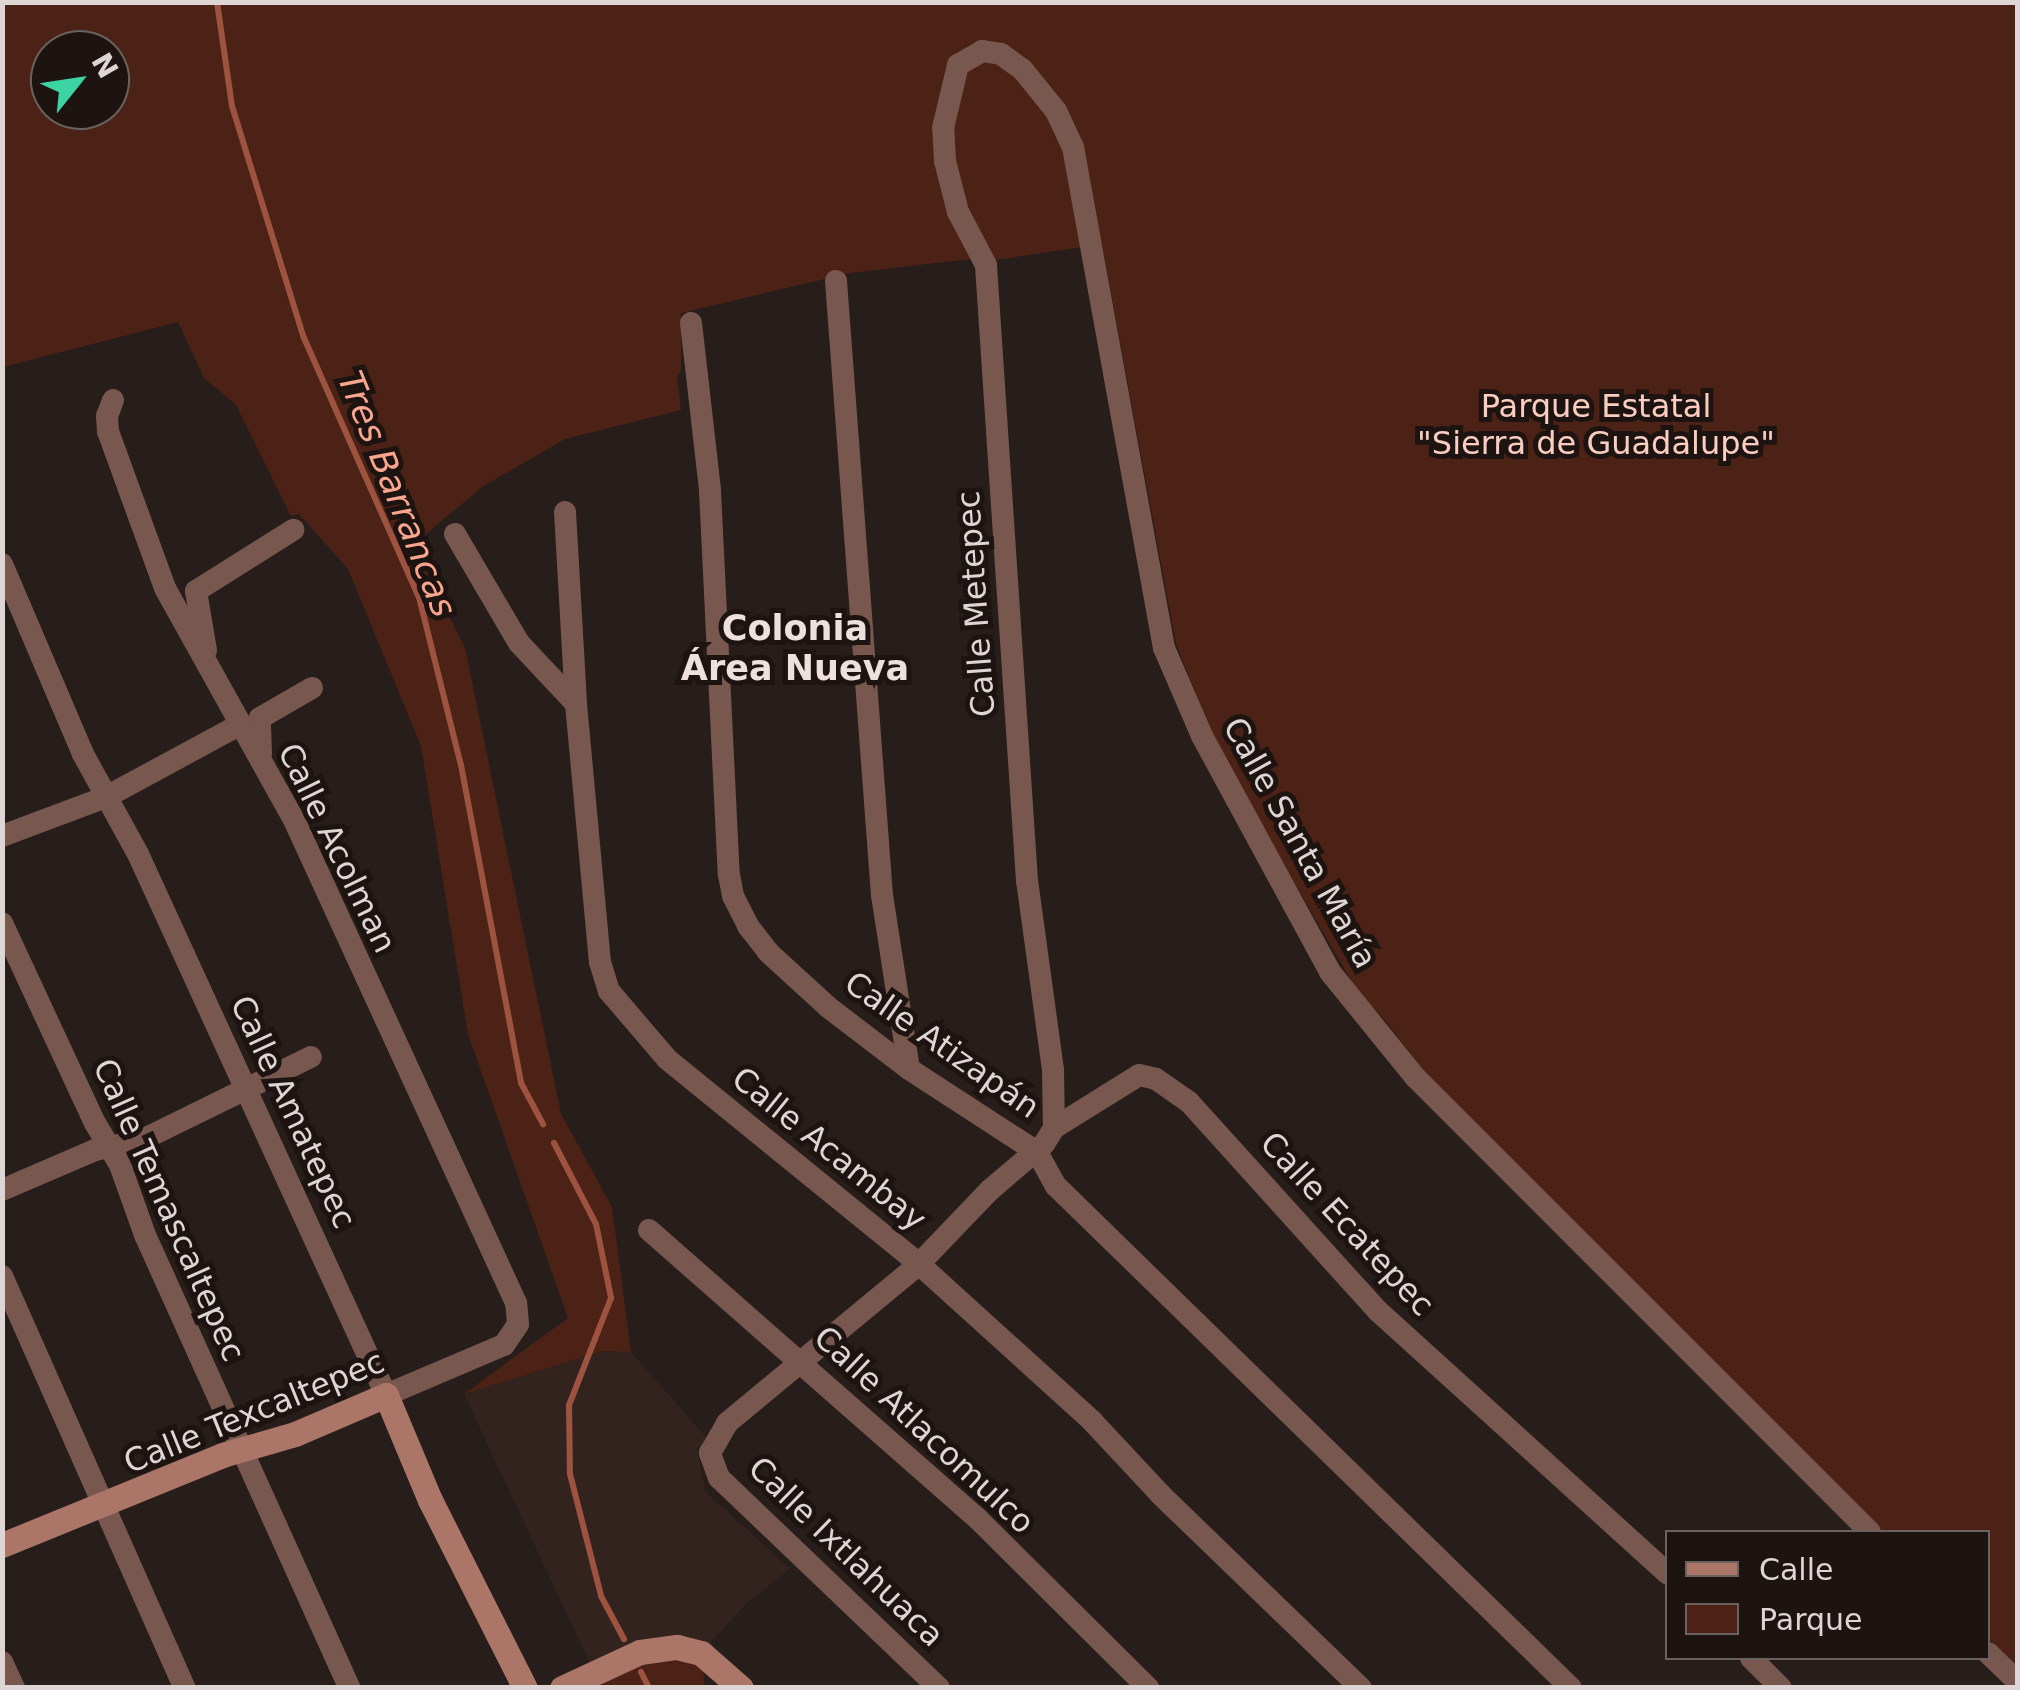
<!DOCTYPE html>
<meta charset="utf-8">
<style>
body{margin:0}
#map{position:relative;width:2020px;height:1690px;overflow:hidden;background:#271d1a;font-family:"DejaVu Sans",sans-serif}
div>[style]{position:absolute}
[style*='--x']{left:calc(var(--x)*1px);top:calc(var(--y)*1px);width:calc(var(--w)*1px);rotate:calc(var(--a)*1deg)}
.built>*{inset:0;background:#33231e}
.green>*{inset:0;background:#4d2216}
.stream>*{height:6px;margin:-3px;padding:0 3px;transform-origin:3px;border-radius:3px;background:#9e5340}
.street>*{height:22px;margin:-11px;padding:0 11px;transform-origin:11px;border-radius:11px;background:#78574e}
.secondary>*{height:25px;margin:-12.5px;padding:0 12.5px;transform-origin:12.5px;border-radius:12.5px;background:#ab7668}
span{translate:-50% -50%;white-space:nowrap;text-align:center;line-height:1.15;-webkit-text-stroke:10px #1d1411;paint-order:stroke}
.park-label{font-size:32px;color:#facdc1}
.street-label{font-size:32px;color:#ddd6d4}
.water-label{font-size:35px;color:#faa58e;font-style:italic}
.neighbourhood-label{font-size:35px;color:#eee0dc;font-weight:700}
.frame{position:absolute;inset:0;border:5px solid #ddd6d4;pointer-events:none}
.legend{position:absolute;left:1665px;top:1530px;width:325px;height:130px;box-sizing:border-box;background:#1d1411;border:2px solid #6a625f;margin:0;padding:12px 18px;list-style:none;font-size:30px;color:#ddd6d4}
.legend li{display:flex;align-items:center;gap:20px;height:50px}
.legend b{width:50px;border:2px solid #6a625f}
.north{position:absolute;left:30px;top:30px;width:100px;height:100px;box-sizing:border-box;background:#1d1411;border:2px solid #6a625f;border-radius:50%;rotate:60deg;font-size:28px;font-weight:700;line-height:40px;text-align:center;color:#ddd6d4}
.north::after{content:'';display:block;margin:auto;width:35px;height:45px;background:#3dd4a3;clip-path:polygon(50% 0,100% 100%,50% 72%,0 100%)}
</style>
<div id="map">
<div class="built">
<div style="clip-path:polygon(603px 1351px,631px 1352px,708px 1439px,697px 1448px,705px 1491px,790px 1569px,748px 1602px,703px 1651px,593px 1670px,464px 1394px)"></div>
</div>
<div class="green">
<div style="clip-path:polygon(evenodd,3px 3px,2017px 3px,2017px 1665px,1988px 1638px,1988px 1532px,1874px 1532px,1466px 1125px,1384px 1019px,1359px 994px,1222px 758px,1176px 644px,1102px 244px,989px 261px,988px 257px,850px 273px,681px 313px,681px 372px,677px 375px,681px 410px,565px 439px,482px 487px,413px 545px,465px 648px,561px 1114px,612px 1207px,631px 1352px,603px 1351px,464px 1394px,568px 1318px,468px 1034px,421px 746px,348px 569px,299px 514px,291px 516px,236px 405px,204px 378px,178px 322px,3px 367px,3px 3px,50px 50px,110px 50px,110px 110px,50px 110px,50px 50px)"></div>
<div style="clip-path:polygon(703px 1651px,704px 1687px,605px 1687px,593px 1670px)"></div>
</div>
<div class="stream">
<div style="--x:217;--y:2;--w:105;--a:81.8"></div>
<div style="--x:232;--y:106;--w:243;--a:72.8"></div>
<div style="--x:304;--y:338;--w:283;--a:66.1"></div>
<div style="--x:419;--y:597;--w:173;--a:76"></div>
<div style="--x:461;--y:765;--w:324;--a:79.3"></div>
<div style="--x:521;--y:1083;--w:47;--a:61.8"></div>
<div style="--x:554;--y:1143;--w:91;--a:62.6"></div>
<div style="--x:596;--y:1224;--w:76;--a:78.5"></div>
<div style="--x:611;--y:1298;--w:115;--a:111.4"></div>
<div style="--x:569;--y:1405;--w:69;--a:89.2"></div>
<div style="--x:570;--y:1474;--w:126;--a:75.7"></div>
<div style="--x:601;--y:1596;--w:49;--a:61.9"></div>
<div style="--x:641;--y:1672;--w:18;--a:63"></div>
</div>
<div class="street">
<div style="--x:836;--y:281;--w:616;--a:85.72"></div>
<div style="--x:882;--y:895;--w:176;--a:81.2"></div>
<div style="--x:691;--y:323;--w:169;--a:83.5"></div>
<div style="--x:710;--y:491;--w:384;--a:87.2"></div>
<div style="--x:729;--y:875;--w:21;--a:79"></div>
<div style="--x:733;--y:896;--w:34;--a:63"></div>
<div style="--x:748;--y:926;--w:33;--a:52"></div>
<div style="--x:768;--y:952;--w:81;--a:42.5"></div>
<div style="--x:828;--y:1007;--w:102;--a:37.4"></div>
<div style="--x:909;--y:1069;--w:153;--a:33"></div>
<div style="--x:1037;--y:1152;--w:39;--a:61"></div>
<div style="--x:1056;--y:1186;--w:719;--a:44.27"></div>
<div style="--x:565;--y:512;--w:192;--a:86.7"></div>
<div style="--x:576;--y:704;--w:259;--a:84.7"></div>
<div style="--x:600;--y:962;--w:30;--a:73"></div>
<div style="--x:609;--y:991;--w:89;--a:49.5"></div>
<div style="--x:667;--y:1059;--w:325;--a:39.1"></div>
<div style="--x:919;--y:1264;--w:234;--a:42.2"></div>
<div style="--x:1092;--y:1421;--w:101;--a:47"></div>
<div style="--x:1161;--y:1495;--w:278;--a:44"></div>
<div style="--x:455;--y:534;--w:126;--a:59.6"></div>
<div style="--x:519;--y:643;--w:83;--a:46.9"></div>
<div style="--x:2;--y:564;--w:207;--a:66.9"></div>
<div style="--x:83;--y:754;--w:114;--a:61.2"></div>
<div style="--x:138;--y:854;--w:595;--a:65.37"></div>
<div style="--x:386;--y:1395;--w:128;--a:-23"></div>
<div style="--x:504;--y:1345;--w:25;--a:-56"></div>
<div style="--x:518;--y:1324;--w:21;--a:-95"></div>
<div style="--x:516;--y:1303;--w:532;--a:-114.68"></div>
<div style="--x:294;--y:820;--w:265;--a:-119.1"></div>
<div style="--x:165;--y:588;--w:167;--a:-110"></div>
<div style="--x:108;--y:431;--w:15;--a:-94"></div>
<div style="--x:107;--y:416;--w:17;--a:-69"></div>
<div style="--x:206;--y:650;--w:60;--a:-99.6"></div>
<div style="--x:196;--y:591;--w:115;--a:-32.2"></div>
<div style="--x:261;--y:754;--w:36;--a:-92"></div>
<div style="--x:260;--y:718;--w:60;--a:-30"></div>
<div style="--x:2;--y:836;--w:111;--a:-20.6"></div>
<div style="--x:106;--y:797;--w:151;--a:-28.4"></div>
<div style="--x:2;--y:923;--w:221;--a:65.1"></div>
<div style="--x:95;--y:1123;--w:49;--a:59.2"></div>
<div style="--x:120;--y:1165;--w:74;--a:70.3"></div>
<div style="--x:145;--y:1235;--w:497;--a:65.7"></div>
<div style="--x:1054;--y:1128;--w:100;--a:-31.9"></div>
<div style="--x:1139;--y:1075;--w:17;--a:13"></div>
<div style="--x:1156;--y:1079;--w:40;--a:34.9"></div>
<div style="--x:1189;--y:1102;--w:282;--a:47.9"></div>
<div style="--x:1378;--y:1311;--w:391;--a:42.2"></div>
<div style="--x:2;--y:1190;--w:101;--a:-23.3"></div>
<div style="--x:95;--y:1150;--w:48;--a:-12"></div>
<div style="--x:142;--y:1140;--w:188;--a:-26.2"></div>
<div style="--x:649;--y:1230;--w:438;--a:41.3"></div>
<div style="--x:978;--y:1519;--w:240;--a:44.8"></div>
<div style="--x:2;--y:1276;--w:451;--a:66.1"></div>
<div style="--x:1988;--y:1653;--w:42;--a:44"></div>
<div style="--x:1751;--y:1658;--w:42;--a:45"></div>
<div style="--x:2;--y:1662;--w:29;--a:65"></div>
<div style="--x:939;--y:1688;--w:304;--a:-136.3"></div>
<div style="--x:719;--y:1478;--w:27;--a:-110"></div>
<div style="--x:710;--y:1453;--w:34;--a:-60"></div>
<div style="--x:727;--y:1423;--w:249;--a:-39.6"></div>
<div style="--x:919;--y:1264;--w:103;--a:-46.2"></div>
<div style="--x:990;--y:1190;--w:71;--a:-40.4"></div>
<div style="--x:1044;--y:1144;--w:19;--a:-58"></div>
<div style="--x:1054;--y:1128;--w:58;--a:-91"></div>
<div style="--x:1053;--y:1070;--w:191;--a:-97.8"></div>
<div style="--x:1027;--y:881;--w:617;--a:-93.81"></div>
<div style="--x:986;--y:265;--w:60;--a:-117.8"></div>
<div style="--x:958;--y:212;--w:53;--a:-104.3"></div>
<div style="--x:945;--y:161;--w:33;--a:-93"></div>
<div style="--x:943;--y:128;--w:65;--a:-76.6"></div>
<div style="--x:958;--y:65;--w:28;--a:-30"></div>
<div style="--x:982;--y:51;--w:19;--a:9"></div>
<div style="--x:1001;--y:54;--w:26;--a:36"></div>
<div style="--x:1022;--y:69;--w:54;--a:51"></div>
<div style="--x:1056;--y:111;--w:40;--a:65"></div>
<div style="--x:1073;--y:147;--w:509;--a:79.71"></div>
<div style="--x:1164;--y:648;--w:96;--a:66.6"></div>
<div style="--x:1202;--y:736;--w:268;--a:61.5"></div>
<div style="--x:1330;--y:972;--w:135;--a:51"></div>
<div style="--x:1415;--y:1077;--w:643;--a:45"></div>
</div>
<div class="secondary">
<div style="--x:2;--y:1545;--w:238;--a:-22.2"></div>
<div style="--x:222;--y:1455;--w:76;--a:-16"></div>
<div style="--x:295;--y:1434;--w:99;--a:-23.2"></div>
<div style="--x:386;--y:1395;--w:114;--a:67.3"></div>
<div style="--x:430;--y:1500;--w:211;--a:63.2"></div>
<div style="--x:562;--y:1688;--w:86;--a:-24.8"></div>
<div style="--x:640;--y:1652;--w:37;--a:-8"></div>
<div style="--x:677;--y:1647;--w:25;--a:14"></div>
<div style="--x:701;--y:1653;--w:53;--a:41.2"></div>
</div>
<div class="park-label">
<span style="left:1596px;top:425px">Parque Estatal<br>"Sierra de Guadalupe"</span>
</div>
<div class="street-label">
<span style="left:976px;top:604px;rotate:-94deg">Calle Metepec</span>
<span style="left:1300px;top:843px;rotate:61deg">Calle Santa María</span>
<span style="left:337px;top:848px;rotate:64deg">Calle Acolman</span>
<span style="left:942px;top:1045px;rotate:35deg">Calle Atizapán</span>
<span style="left:293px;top:1112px;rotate:65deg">Calle Amatepec</span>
<span style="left:829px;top:1149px;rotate:39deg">Calle Acambay</span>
<span style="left:169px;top:1210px;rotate:66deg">Calle Temascaltepec</span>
<span style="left:1347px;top:1224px;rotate:47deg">Calle Ecatepec</span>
<span style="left:254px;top:1412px;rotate:-22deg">Calle Texcaltepec</span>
<span style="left:924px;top:1430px;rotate:43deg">Calle Atlacomulco</span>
<span style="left:846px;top:1552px;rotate:44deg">Calle Ixtlahuaca</span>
</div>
<div class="water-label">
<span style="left:397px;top:494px;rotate:68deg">Tres Barrancas</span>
</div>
<div class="neighbourhood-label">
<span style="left:795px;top:648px">Colonia<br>Área Nueva</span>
</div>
<div class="frame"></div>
<ul class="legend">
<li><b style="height:12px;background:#ab7668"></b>Calle</li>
<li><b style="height:28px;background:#4d2216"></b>Parque</li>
</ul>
<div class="north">N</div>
</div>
